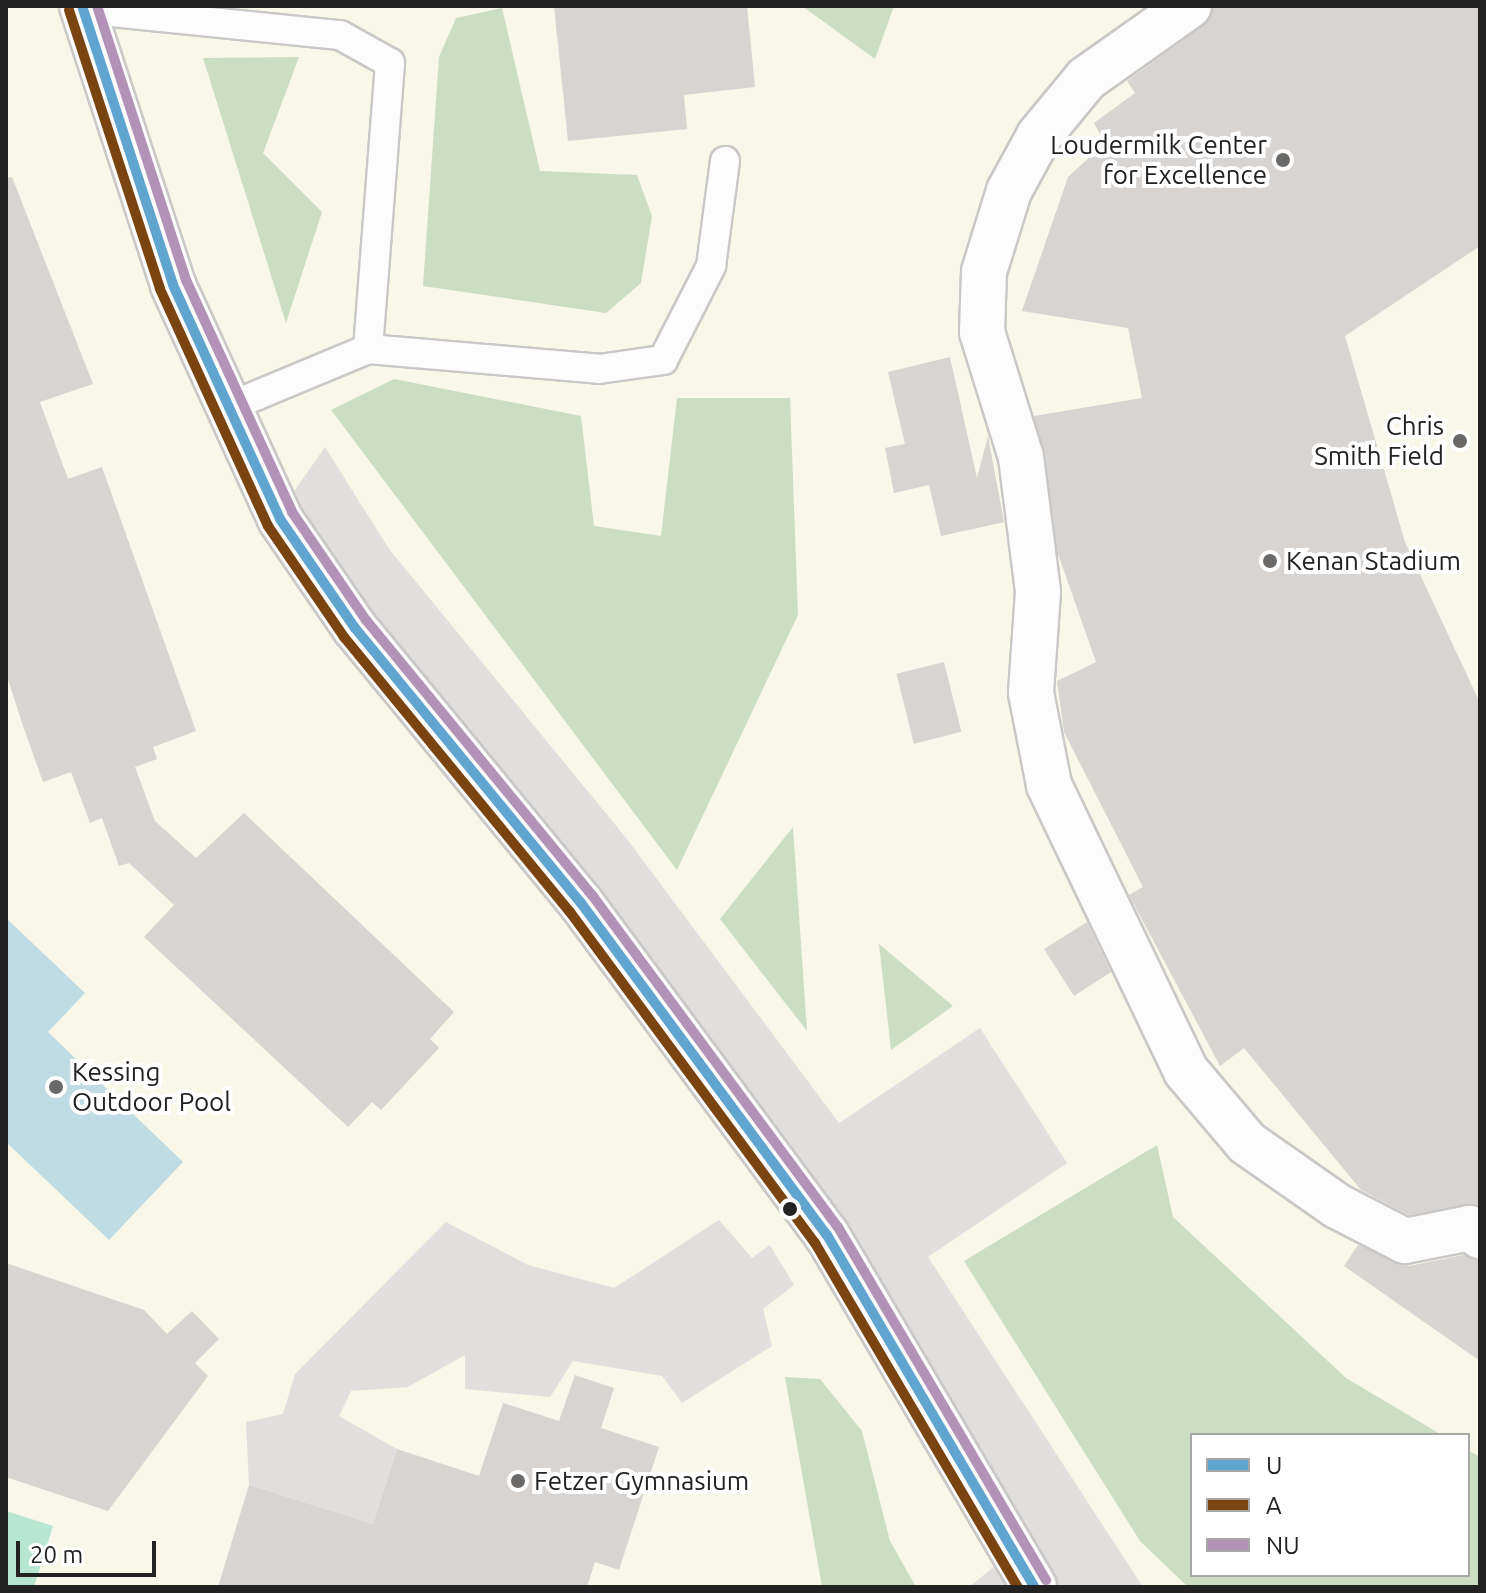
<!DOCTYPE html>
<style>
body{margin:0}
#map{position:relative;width:1486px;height:1593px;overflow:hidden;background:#f0eeeb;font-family:Ubuntu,sans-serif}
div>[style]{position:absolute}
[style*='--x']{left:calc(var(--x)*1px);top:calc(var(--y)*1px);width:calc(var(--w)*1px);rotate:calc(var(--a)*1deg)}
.education>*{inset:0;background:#f8f7e8}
.forest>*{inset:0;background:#cbdec1}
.pitch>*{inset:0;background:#b7e6d2}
.parking>*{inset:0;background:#e0dfde}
.water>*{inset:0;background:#bfdbe3}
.building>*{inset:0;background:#d7d4d2;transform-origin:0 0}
.roads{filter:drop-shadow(2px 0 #c9c8c7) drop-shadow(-2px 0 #c9c8c7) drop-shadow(0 2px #c9c8c7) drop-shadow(0 -2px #c9c8c7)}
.lane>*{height:28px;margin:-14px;padding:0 14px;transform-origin:14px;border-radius:14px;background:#fdfcfc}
.street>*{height:44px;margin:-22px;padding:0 22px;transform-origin:22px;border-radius:22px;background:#fdfcfc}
.bus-1>*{height:10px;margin:-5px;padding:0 5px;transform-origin:5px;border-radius:5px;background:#60a4d0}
.bus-2>*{height:10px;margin:-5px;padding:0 5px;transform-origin:5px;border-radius:5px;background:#794410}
.bus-3>*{height:10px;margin:-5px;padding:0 5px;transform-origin:5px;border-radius:5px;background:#b392b8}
.dots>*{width:22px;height:22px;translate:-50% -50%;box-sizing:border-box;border:4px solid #fff;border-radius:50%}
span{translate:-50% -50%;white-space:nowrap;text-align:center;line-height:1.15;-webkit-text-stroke:8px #fff;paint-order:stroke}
.poi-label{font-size:26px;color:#222}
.right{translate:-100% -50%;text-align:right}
.left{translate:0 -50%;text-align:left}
.frame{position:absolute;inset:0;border:8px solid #222;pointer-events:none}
.legend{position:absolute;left:1190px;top:1433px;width:280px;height:144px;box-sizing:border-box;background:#fff;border:2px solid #a7a7a7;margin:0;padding:10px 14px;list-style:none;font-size:24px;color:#222}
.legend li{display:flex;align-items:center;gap:16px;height:40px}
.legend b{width:40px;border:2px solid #a7a7a7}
.scale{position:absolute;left:16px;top:1541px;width:140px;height:36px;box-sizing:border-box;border:4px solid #222;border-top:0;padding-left:10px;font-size:24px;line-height:28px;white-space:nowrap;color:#222;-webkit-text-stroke:6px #fff;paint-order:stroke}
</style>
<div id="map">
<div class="education">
<div style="clip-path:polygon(evenodd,6px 6px,1480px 6px,1480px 1587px,6px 1587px,6px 6px,1192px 1435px,1468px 1435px,1468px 1575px,1192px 1575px,1192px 1435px)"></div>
</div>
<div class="forest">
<div style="clip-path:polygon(802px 6px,894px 6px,875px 59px)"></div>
<div style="clip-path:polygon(502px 8px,540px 171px,637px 175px,652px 216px,641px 283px,606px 313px,423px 286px,439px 57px,456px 18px)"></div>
<div style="clip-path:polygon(299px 57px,263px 153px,322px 212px,286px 323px,203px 58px)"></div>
<div style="clip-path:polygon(394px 379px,581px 416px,594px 526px,661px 536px,677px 398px,790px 398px,798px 615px,677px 870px,331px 410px)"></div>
<div style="clip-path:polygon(793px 827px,807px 1031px,720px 919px)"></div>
<div style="clip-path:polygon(879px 944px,953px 1006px,891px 1050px)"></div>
<div style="clip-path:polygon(1157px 1145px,1173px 1217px,1346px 1378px,1442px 1435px,1192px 1435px,1192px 1575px,1468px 1575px,1468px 1450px,1480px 1457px,1480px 1587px,1188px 1587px,1140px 1541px,964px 1261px)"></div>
<div style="clip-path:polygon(785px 1377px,820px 1379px,862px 1431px,890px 1541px,916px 1587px,822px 1587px)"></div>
</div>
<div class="pitch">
<div style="clip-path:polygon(6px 1511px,53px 1526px,34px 1587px,6px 1587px)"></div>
</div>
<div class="parking">
<div style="clip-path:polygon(325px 447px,389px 549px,627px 839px,839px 1123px,980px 1028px,1067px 1163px,928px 1257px,1143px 1587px,969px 1587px,1029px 1538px,286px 503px)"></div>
<div style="clip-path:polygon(719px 1220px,752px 1258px,770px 1245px,794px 1285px,763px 1309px,772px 1346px,682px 1403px,662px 1376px,573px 1361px,550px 1397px,465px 1389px,465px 1355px,408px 1387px,351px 1391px,339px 1416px,397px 1449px,373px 1524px,249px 1485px,246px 1422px,283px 1414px,295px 1374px,446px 1222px,528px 1265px,614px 1288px)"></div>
</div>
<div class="water">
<div style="clip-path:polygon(6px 918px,85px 993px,48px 1032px,183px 1162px,109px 1240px,6px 1142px)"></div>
</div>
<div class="building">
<div style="clip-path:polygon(554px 6px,747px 6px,755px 87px,684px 95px,687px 129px,568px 141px)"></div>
<div style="clip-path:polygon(1214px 6px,1480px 6px,1480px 246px,1345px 336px,1405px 542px,1480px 703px,1480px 1206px,1409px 1215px,1361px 1190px,1244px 1048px,1220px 1066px,1129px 895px,1143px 887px,1064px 732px,1057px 681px,1096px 662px,1058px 554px,1034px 416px,1142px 398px,1128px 328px,1022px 311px,1068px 177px,1105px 143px,1094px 123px,1135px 93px,1127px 81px,1203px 26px)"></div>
<div style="clip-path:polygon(12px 177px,93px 384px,40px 402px,68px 479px,102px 467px,196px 731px,153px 747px,157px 759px,135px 767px,155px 821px,196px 858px,244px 813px,454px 1012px,430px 1039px,439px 1048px,381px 1110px,372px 1102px,348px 1127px,144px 937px,174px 905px,129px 863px,119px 866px,102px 818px,90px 823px,71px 772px,43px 782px,21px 720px,6px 673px,6px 178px)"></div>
<div style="clip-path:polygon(950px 357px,977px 478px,988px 436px,1004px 522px,941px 536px,929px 485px,894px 493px,885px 448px,905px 444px,888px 372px)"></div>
<div style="left:944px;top:662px;width:72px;height:49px;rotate:76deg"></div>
<div style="clip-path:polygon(1087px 922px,1111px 972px,1074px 996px,1044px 949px)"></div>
<div style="clip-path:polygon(1358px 1245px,1409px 1266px,1463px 1255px,1480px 1260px,1480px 1361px,1344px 1266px)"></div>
<div style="clip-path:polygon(6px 1263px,144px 1310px,167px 1334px,192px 1311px,219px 1339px,195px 1363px,208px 1376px,108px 1511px,6px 1477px)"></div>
<div style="clip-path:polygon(575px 1375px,614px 1388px,601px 1428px,659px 1447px,619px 1570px,595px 1562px,587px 1587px,218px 1587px,249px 1485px,373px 1524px,397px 1449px,479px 1476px,503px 1403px,559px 1421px)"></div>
</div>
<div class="roads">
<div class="lane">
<div style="--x:82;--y:9;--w:259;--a:5.8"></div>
<div style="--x:340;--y:35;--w:57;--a:29.2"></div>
<div style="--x:390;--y:63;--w:287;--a:94.4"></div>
<div style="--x:368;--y:349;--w:156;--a:157.4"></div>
<div style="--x:368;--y:349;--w:232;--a:4.9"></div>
<div style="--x:599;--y:369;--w:65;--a:-8"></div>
<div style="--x:663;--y:360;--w:106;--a:-62.9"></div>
<div style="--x:711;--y:266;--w:106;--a:-82.4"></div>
</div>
<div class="street">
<div style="--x:82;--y:6;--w:293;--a:71.9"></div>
<div style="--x:173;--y:285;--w:257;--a:65.4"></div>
<div style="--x:280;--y:519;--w:132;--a:55.5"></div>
<div style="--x:355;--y:628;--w:356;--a:50.6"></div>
<div style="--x:581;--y:903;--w:413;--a:53.5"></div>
<div style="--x:827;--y:1235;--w:408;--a:59.5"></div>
<div style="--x:1189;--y:6;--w:126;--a:144.7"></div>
<div style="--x:1086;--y:79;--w:74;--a:129.5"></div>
<div style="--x:1039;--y:136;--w:63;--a:118.6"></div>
<div style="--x:1009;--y:191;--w:85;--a:107.2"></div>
<div style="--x:984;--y:272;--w:60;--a:91.9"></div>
<div style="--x:982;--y:332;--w:131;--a:72.7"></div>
<div style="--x:1021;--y:457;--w:136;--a:82.8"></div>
<div style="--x:1038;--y:592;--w:101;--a:94"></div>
<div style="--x:1031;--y:693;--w:94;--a:78.9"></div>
<div style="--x:1049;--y:785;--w:317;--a:64.4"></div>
<div style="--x:1186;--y:1071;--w:94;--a:49.7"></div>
<div style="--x:1247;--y:1143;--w:110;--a:35"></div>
<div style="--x:1337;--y:1206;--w:76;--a:27.2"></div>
<div style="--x:1405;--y:1241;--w:66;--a:-11.3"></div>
<div style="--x:1470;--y:1228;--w:13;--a:39"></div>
</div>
</div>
<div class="bus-1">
<div style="--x:82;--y:6;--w:293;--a:71.9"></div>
<div style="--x:173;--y:285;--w:257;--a:65.4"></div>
<div style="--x:280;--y:519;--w:132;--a:55.5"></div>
<div style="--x:355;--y:628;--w:356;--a:50.6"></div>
<div style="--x:581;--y:903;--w:413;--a:53.5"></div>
<div style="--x:827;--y:1235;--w:408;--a:59.5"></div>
</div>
<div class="bus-2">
<div style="--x:69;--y:10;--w:293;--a:71.9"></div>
<div style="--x:160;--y:289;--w:260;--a:65.5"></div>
<div style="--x:268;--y:526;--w:135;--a:55.6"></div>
<div style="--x:344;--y:637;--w:356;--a:50.6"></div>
<div style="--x:570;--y:912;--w:412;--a:53.5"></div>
<div style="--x:815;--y:1243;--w:399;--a:59.5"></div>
</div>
<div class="bus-3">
<div style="--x:97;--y:6;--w:288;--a:72"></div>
<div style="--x:186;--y:280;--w:255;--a:65.4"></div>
<div style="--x:292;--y:512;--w:131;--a:55.6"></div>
<div style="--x:366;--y:620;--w:356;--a:50.6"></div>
<div style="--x:592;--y:895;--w:413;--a:53.5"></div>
<div style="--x:838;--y:1227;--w:410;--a:59.5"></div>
</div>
<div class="dots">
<div style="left:1283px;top:160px;background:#6a6968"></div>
<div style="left:1460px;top:441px;background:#6a6968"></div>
<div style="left:1270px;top:561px;background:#6a6968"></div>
<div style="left:56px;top:1087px;background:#6a6968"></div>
<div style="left:790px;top:1209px;background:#222"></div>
<div style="left:518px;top:1481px;background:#6a6968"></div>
</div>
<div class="poi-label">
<span class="right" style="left:1267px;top:160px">Loudermilk Center<br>for Excellence</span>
<span class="right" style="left:1444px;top:441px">Chris<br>Smith Field</span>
<span class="left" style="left:1286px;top:561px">Kenan Stadium</span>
<span class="left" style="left:72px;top:1087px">Kessing<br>Outdoor Pool</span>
<span class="left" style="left:534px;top:1481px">Fetzer Gymnasium</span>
</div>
<div class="frame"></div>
<ul class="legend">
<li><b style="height:10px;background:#60a4d0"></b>U</li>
<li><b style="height:10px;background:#794410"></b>A</li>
<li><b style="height:10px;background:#b392b8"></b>NU</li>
</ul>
<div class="scale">20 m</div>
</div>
